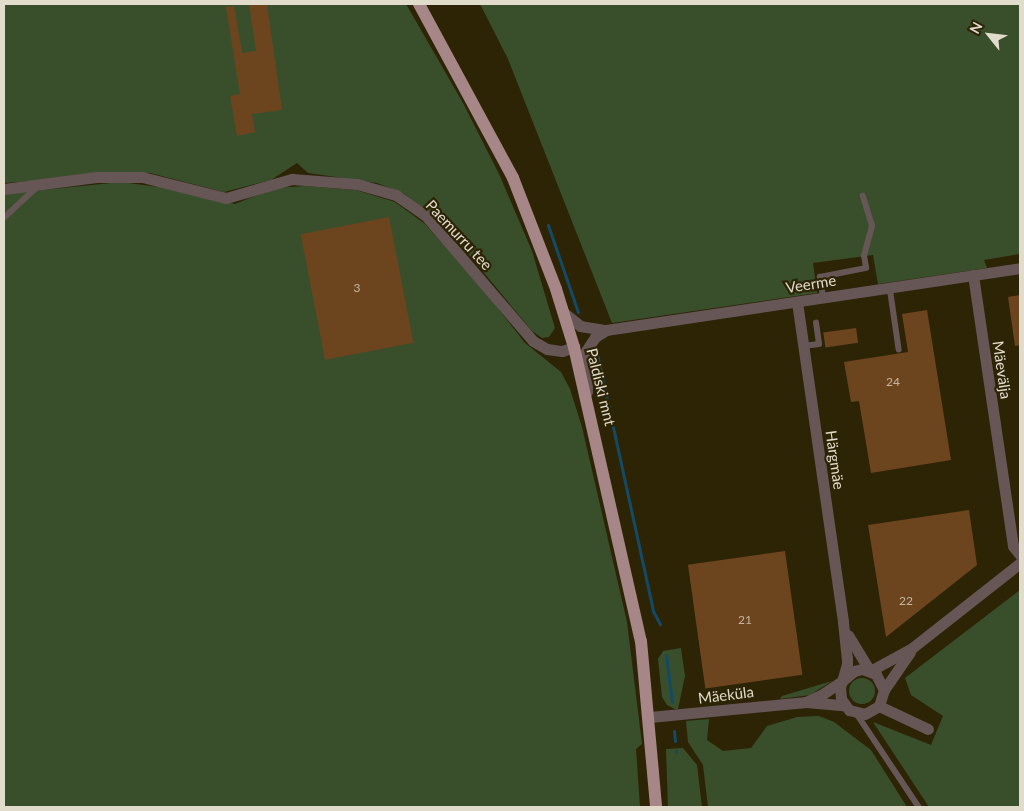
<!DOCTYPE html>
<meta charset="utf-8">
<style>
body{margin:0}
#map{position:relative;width:1024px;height:811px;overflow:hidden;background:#2d2406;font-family:Lato,sans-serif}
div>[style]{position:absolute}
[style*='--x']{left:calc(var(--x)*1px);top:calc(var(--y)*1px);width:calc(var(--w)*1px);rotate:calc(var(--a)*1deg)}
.green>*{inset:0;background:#394f2c}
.round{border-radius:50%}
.stream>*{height:3px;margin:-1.5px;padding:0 1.5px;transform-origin:1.5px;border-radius:1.5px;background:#134a68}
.building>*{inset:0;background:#6c451f;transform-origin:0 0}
.service>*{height:5.5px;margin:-2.75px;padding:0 2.75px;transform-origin:2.75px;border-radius:2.75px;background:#665656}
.minor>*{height:11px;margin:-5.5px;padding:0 5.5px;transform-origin:5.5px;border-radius:5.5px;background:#665656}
.primary>*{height:12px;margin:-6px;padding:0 6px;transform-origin:6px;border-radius:6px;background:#a78687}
span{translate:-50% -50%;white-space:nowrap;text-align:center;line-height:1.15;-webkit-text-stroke:4.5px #2d2406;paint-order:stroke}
.number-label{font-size:12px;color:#c4b6a0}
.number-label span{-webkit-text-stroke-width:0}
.street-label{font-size:15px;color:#e1dbcb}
.frame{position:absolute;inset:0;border:5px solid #e1dbcb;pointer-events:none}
.north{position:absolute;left:964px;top:10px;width:50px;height:50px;-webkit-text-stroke:4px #2d2406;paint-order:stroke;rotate:299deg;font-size:14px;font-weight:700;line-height:20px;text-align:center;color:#e1dbcb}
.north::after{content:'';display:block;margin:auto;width:18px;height:22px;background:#e1dbcb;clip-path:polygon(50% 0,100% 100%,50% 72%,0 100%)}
</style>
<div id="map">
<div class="green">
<div style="clip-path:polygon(4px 4px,406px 4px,463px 103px,499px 174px,532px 251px,555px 328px,549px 337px,542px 338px,532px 331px,466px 251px,425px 209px,403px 193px,377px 183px,308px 173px,297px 163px,271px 180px,224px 192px,150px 173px,4px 183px)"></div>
<div style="clip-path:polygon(480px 4px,1020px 4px,1020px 254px,984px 260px,987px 268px,878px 284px,873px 255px,813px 263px,817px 293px,612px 323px,508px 59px)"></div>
<div style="clip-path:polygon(121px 182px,173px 189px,235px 204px,275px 188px,305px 186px,356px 190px,395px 202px,425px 224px,483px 289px,525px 343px,561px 372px,570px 389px,582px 427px,627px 622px,642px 744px,636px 749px,640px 807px,4px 807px,4px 194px)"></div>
<div style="clip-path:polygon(1020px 590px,1020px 807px,929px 807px,873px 722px,931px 745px,943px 716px,911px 695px,905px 678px)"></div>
<div style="clip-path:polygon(681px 648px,685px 676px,678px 709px,675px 709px,667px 705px,662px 697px,658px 659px,663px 651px)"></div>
<div class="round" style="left:849px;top:678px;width:26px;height:26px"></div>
<div style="clip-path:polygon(832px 681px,810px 695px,780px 699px,782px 696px)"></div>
<div style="clip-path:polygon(819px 716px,834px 722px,871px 750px,907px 807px,708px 807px,703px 765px,688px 742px,686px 721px,709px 719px,707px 740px,723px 751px,751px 748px,767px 726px,797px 717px)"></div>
<div style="clip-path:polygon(683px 748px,697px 765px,702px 807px,668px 807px,666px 749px)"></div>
</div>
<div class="stream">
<div style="--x:548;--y:225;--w:92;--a:71"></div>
<div style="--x:596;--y:349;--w:268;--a:77.7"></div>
<div style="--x:653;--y:611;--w:15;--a:62"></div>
<div style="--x:666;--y:655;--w:47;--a:82.7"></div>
<div style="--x:674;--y:731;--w:10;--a:84"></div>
<div style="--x:676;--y:752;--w:1;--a:-90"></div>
</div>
<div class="building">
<div style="clip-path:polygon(249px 4px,267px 4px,282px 110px,252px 114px,255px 132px,237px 136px,230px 96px,240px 94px,226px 7px,234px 6px,242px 53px,256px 51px)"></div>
<div style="left:389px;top:217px;width:128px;height:90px;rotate:79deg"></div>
<div style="clip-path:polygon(1020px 295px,1020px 345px,1015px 346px,1008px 297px)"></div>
<div style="clip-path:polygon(927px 310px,951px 460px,871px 473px,859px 401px,851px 402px,844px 362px,908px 352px,902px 314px)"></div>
<div style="left:856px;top:328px;width:15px;height:33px;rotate:82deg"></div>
<div style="clip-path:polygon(969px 510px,977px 565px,886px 637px,868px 525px)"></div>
<div style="left:785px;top:551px;width:125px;height:98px;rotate:82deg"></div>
</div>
<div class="service">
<div style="--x:4;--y:218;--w:45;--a:-43.2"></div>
<div style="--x:890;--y:287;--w:63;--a:81.7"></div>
<div style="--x:823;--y:297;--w:20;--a:-99"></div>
<div style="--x:820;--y:277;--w:47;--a:-11.1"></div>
<div style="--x:866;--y:268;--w:12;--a:-99"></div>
<div style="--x:864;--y:256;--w:31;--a:-75"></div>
<div style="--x:872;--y:226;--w:31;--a:-107"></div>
<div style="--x:803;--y:346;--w:16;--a:-7"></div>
<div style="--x:819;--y:344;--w:21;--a:-98"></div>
<div style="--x:857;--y:714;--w:112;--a:56.3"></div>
</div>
<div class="minor">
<div style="--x:4;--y:189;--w:93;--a:-7.4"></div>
<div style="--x:96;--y:177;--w:46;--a:0"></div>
<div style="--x:142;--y:177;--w:87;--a:14"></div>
<div style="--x:226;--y:198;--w:69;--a:-16.1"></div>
<div style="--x:292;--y:179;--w:65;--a:4.4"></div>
<div style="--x:357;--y:184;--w:41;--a:15.8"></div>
<div style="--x:396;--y:195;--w:35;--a:35"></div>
<div style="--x:425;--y:215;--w:166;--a:49.4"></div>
<div style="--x:533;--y:341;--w:16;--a:30"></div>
<div style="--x:547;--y:349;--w:15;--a:8"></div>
<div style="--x:562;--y:351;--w:13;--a:-18"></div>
<div style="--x:973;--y:275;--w:274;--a:81.6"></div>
<div style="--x:1013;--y:546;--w:11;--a:52"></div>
<div style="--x:797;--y:302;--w:323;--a:81.8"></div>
<div style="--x:843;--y:622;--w:36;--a:84"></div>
<div style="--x:847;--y:658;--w:6;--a:90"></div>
<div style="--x:847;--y:664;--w:18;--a:106"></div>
<div style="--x:842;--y:681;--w:6;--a:108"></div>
<div style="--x:840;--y:687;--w:12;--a:85"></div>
<div style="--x:841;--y:699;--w:14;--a:54"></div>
<div style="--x:849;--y:710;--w:16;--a:14"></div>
<div style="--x:865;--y:714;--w:16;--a:-30"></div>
<div style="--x:879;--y:706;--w:17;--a:-73"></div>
<div style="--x:884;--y:690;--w:18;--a:-117"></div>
<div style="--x:876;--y:674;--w:15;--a:-160"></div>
<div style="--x:862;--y:669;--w:8;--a:166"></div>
<div style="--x:854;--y:671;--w:16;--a:140"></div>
<div style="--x:842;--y:681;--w:23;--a:146"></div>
<div style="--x:823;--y:694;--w:19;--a:155"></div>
<div style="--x:563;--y:312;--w:22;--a:39"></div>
<div style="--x:580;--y:326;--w:26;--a:9"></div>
<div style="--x:606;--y:330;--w:419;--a:-8.5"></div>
<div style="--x:587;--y:392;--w:41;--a:-91.4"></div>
<div style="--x:586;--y:351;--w:17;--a:-57"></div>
<div style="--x:595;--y:337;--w:13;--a:-32"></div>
<div style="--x:848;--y:635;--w:42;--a:58.6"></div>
<div style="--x:870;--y:671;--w:48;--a:-28.7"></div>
<div style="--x:912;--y:648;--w:137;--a:-38.2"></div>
<div style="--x:884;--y:690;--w:46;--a:-55.6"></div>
<div style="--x:879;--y:706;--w:54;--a:25.1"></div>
<div style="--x:650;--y:717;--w:157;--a:-5.5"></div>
<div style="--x:806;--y:702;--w:37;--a:5"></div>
</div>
<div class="primary">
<div style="--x:419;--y:4;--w:198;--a:61.6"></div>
<div style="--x:513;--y:178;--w:119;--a:68.8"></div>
<div style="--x:556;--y:289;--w:61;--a:72.8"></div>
<div style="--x:574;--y:347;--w:302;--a:77.2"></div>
<div style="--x:641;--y:641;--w:167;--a:84.8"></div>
</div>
<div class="number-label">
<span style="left:357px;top:288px">3</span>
<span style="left:893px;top:382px">24</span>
<span style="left:906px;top:601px">22</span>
<span style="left:745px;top:620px">21</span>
</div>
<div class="street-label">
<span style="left:459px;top:235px;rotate:47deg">Paemurru tee</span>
<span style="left:811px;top:284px;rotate:-9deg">Veerme</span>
<span style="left:1002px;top:370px;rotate:82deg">Mäevälja</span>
<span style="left:601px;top:387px;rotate:76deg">Paldiski mnt</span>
<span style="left:835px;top:460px;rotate:82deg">Härgmäe</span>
<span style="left:726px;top:695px;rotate:-7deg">Mäeküla</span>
</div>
<div class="frame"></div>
<div class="north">N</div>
</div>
